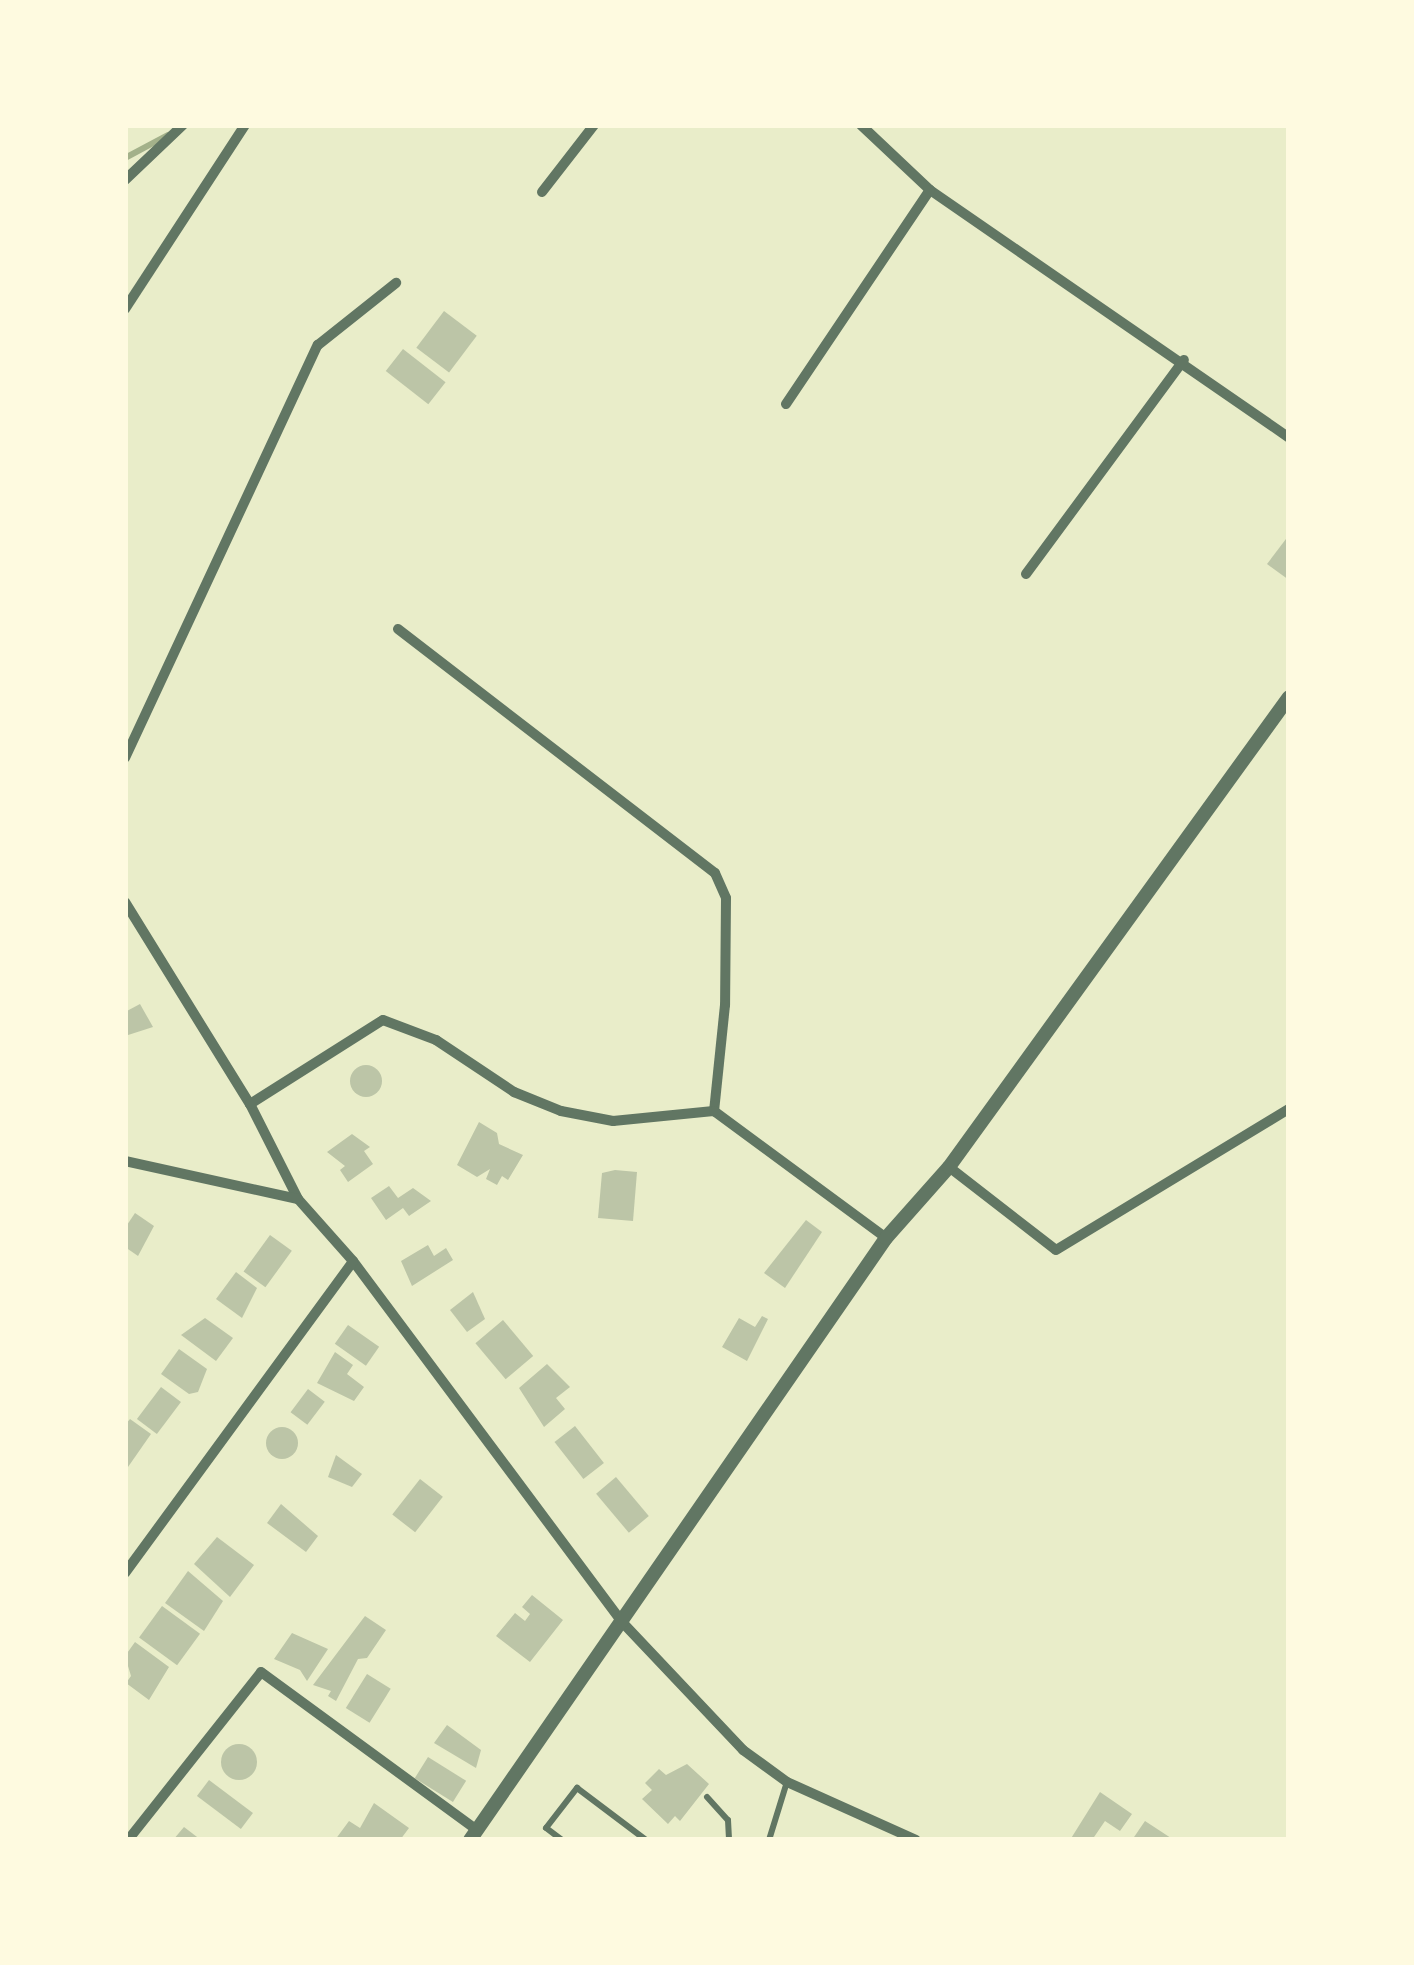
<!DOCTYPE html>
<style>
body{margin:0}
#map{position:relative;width:1414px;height:1965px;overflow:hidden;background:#e9edc9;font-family:"Roboto Condensed",sans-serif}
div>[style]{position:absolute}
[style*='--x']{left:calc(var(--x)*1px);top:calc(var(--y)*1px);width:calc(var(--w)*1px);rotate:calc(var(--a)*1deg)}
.stream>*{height:6px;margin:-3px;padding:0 3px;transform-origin:3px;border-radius:3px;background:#a3b18a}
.building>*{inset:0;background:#bcc5a7;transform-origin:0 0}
.round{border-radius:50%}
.service>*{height:6px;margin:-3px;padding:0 3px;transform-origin:3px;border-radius:3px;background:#617663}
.minor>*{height:10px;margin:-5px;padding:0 5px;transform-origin:5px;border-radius:5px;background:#617663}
.tertiary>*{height:14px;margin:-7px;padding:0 7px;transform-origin:7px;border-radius:7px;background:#617663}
span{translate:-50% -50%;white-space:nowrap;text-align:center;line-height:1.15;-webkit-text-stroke:8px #fefae0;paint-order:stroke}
.frame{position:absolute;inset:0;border:128px solid #fefae0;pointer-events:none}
</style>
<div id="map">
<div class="stream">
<div style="--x:125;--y:158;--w:49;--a:-28.1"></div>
</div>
<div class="building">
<div style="left:444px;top:311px;width:41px;height:46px;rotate:37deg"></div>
<div style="left:403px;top:349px;width:54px;height:28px;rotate:38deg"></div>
<div style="clip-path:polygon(1289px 535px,1289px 580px,1267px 564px)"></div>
<div style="clip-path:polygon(140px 1004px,153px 1027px,125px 1036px,125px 1012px)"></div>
<div class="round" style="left:350px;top:1065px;width:32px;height:32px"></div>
<div style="clip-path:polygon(479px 1122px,497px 1133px,499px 1144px,523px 1155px,508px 1180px,502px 1176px,497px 1185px,486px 1179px,490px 1169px,477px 1177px,457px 1165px)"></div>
<div style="clip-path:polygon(352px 1134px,370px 1147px,364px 1151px,373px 1164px,348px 1182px,340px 1170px,345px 1166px,327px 1152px)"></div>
<div style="clip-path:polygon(615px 1170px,637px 1172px,633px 1221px,598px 1218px,602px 1173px)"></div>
<div style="clip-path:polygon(389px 1186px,398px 1198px,413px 1188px,431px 1201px,409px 1216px,403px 1208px,386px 1220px,371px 1198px)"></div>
<div style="clip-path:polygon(135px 1213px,154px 1226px,138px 1256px,125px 1247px,125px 1228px)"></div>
<div style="clip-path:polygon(806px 1220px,822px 1232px,785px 1288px,764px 1273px)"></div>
<div style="left:270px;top:1235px;width:27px;height:45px;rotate:36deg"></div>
<div style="clip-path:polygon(428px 1245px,434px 1256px,446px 1248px,453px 1260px,412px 1286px,401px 1261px)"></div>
<div style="clip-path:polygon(236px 1272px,257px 1288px,242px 1318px,216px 1299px)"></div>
<div style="clip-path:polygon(473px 1292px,485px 1319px,467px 1332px,450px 1310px)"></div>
<div style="clip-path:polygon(762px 1316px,768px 1319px,747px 1361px,722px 1347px,739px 1318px,755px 1327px)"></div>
<div style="clip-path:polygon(205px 1318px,233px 1338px,216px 1361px,181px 1335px)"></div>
<div style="left:503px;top:1320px;width:47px;height:36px;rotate:50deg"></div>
<div style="left:348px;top:1325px;width:38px;height:23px;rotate:35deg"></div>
<div style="clip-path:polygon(179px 1349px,207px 1369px,198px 1392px,189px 1394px,161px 1374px)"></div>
<div style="clip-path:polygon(335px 1352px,353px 1365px,347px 1374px,364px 1387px,354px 1401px,317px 1383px)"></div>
<div style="clip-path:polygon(547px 1364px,570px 1387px,556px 1398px,565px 1409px,544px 1427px,519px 1388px)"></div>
<div style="left:161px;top:1387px;width:25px;height:40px;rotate:37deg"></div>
<div style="left:308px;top:1389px;width:21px;height:29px;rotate:37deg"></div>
<div style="clip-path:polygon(130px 1419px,151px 1434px,128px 1467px,125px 1425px)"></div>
<div style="left:575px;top:1426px;width:47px;height:26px;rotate:52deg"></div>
<div class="round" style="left:266px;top:1427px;width:32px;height:32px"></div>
<div style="clip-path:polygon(336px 1455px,362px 1474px,352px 1487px,328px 1477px)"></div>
<div style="left:616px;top:1477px;width:51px;height:26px;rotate:50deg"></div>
<div style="left:420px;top:1479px;width:29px;height:45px;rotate:38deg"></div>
<div style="clip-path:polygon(281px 1504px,318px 1536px,306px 1552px,267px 1523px)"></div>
<div style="clip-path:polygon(217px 1537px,254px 1565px,230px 1597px,194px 1564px)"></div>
<div style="clip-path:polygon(188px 1571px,223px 1601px,204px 1631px,165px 1603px)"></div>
<div style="clip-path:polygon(532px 1595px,563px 1620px,530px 1662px,496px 1636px,515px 1613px,525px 1621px,530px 1614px,522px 1607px)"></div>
<div style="left:162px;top:1606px;width:47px;height:39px;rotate:36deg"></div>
<div style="clip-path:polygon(365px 1616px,386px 1630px,367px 1658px,358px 1659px,336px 1701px,328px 1696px,331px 1691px,313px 1685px)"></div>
<div style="clip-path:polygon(292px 1633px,328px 1649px,307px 1681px,300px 1670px,274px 1659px)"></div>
<div style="clip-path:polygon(135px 1642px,169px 1667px,149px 1700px,126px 1683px,131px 1676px,125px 1656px)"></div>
<div style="left:367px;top:1674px;width:28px;height:40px;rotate:32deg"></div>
<div style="clip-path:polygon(447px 1725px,481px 1750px,476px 1768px,434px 1743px)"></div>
<div class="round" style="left:221px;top:1744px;width:36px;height:36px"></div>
<div style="left:428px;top:1757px;width:45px;height:25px;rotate:32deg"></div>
<div style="clip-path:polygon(687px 1764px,709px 1784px,680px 1821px,675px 1816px,668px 1824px,642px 1799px,652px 1790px,645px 1783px,659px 1769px,666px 1775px)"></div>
<div style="left:209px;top:1780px;width:55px;height:20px;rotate:37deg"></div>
<div style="clip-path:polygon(1100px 1792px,1132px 1814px,1120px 1831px,1105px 1821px,1092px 1840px,1070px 1840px)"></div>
<div style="clip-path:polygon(374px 1803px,409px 1828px,400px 1840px,335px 1840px,349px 1821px,360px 1828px)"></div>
<div style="clip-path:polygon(1145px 1821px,1174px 1840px,1132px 1840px)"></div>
<div style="clip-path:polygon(184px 1827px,201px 1840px,173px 1840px)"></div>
</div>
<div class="service">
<div style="--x:707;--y:1797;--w:31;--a:48"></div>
<div style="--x:728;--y:1820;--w:20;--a:87"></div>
<div style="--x:562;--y:1840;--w:20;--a:-143"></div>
<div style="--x:546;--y:1828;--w:51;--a:-52.2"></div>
<div style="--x:577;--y:1788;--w:86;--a:37"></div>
<div style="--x:769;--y:1840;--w:61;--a:-72.8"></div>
</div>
<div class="minor">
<div style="--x:861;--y:125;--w:95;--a:43.3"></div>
<div style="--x:930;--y:190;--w:436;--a:34.6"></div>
<div style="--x:125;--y:180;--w:80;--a:-43.5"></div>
<div style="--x:542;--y:192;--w:85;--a:-52.2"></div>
<div style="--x:125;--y:309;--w:220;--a:-56.9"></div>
<div style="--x:786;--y:404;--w:258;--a:-56.1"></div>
<div style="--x:1026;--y:574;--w:266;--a:-53.6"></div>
<div style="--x:398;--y:629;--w:400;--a:37.6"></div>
<div style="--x:715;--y:873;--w:27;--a:66"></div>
<div style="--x:726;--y:898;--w:107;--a:90.5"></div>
<div style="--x:725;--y:1005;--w:107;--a:95.9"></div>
<div style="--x:125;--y:758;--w:456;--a:-65"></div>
<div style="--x:318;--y:345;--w:100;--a:-38.5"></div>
<div style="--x:125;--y:902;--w:238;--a:58.3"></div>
<div style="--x:250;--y:1104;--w:106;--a:63.2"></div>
<div style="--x:298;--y:1199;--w:83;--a:48.4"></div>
<div style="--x:353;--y:1261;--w:452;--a:53.3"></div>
<div style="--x:623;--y:1623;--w:175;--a:46.6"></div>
<div style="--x:743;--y:1750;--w:54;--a:36"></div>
<div style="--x:787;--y:1782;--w:141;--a:24.2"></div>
<div style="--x:250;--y:1104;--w:157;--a:-32.3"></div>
<div style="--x:383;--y:1020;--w:57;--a:20.7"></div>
<div style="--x:436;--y:1040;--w:94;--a:33.7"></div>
<div style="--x:514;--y:1092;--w:51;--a:22"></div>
<div style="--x:561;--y:1111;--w:53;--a:10.9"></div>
<div style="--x:613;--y:1121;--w:101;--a:-5.7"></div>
<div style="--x:714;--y:1111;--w:214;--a:36.4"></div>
<div style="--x:125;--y:1161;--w:177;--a:12.4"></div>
<div style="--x:949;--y:1167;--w:135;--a:37.8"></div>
<div style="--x:1056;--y:1250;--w:272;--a:-31.2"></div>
<div style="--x:125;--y:1573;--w:386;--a:-53.8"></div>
<div style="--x:128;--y:1840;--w:214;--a:-51.6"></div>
<div style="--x:261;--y:1672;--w:268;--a:36.2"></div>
</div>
<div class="tertiary">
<div style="--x:470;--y:1840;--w:732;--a:-55.35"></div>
<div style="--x:886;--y:1238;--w:95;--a:-48.4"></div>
<div style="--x:949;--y:1167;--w:580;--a:-54.12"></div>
</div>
<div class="frame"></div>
</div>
